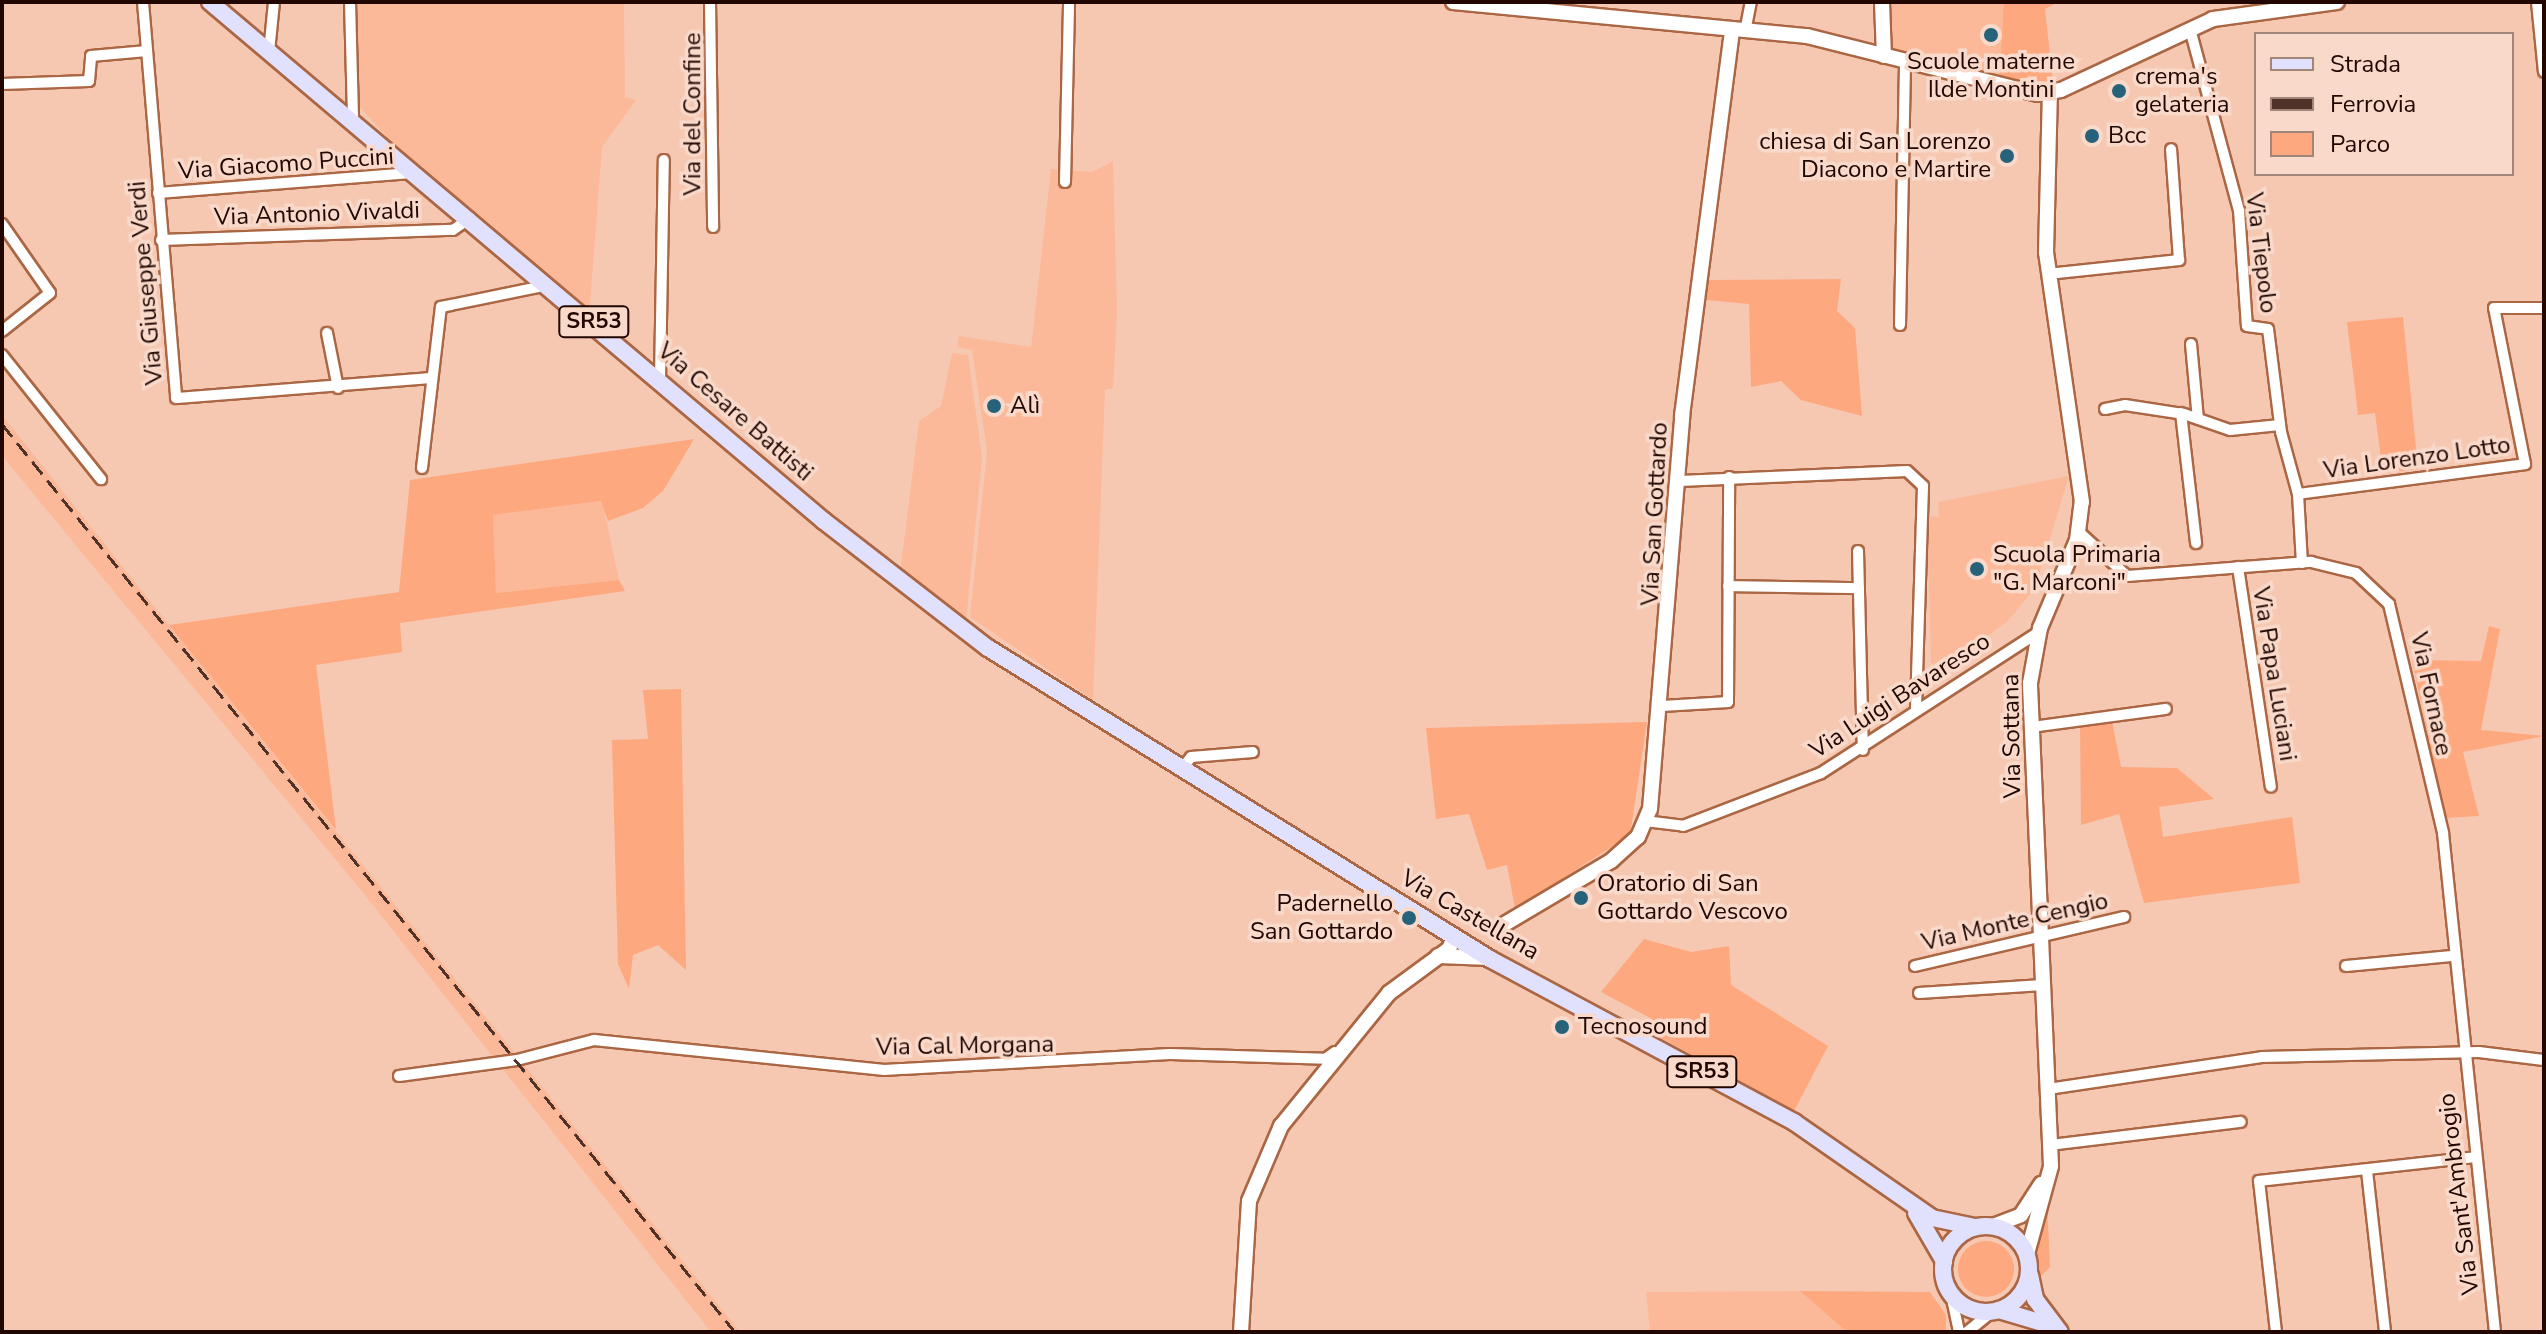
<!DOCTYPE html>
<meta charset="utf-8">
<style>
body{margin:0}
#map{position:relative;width:2546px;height:1334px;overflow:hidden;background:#f6c8b2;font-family:"Nunito Sans",sans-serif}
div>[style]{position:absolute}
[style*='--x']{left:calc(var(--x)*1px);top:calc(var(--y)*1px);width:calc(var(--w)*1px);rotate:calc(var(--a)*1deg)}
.built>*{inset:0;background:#fcb999}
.green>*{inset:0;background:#fda87e}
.round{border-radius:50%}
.roads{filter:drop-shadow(2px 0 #ab6643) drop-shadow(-2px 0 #ab6643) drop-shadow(0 2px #ab6643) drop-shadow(0 -2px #ab6643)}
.street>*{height:10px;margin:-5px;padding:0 5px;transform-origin:5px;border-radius:5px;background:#fff}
.secondary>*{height:14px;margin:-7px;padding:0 7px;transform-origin:7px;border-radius:7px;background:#fff}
.primary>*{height:16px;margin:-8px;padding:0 8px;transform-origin:8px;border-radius:8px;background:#e1e0fd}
.primary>.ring{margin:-8px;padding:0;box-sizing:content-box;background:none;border:16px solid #e1e0fd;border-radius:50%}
.rail>*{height:3px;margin-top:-1.5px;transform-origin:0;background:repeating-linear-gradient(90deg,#513228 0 16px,transparent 0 24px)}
.dots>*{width:22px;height:22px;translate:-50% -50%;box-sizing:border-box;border:4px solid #f8d9ca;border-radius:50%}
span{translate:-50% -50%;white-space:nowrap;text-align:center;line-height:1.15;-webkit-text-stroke:7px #f8d9ca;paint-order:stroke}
.shield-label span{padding:2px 6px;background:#f8d9ca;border:2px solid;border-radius:6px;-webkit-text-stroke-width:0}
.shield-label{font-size:22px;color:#210700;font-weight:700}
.poi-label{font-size:24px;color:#210700}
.left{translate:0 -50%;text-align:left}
.right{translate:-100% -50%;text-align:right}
.street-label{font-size:24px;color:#210700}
.frame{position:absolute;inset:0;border:4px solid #210700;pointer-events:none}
.legend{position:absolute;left:2254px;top:32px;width:260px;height:144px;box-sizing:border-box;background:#f8d9ca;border:2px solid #a28579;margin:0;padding:10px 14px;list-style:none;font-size:24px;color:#210700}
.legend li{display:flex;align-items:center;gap:16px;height:40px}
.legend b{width:40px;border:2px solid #a28579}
</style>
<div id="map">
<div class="built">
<div style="clip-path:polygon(355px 2px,624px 2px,625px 97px,636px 100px,602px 147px,589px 318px,421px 175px,358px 105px)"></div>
<div style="clip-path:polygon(1888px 2px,2004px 2px,1999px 79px,1891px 54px)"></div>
<div style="clip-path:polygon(1113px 161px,1117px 310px,1113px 388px,1105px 390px,1093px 700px,970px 617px,987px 452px,972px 350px,957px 347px,959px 336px,1031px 347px,1051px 169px,1092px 172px)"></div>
<div style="clip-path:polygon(952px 353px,968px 355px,982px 458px,966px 622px,1040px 674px,899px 582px,919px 421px,941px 406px)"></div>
<div style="clip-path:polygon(2px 415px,169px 625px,740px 1332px,711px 1332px,364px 894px,2px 456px)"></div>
<div style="clip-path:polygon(2069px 476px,2035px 588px,2008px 621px,1943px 669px,1931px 663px,1927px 516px,1939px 517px,1938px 502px)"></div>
<div style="clip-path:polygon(602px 501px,619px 580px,496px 593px,493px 515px)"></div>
<div style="clip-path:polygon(1800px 1291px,1847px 1332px,1650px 1332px,1646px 1292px)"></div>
</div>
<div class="green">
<div style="clip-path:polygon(2004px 2px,2058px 2px,2045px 9px,2053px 82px,1999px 79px)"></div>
<div style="clip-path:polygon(1841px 279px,1837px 311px,1855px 328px,1862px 416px,1801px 400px,1781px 381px,1751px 387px,1749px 304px,1706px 300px,1708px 280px)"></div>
<div style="clip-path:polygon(2403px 317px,2418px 469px,2383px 473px,2375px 413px,2358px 415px,2347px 322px)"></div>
<div style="clip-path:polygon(694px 439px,663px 491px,643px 508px,608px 521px,601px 501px,493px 515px,496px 593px,619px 580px,625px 591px,400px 623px,402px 652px,316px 665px,336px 830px,169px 625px,399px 592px,410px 480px)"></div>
<div style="clip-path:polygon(2489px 626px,2500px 629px,2481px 730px,2544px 736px,2463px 752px,2479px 816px,2445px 818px,2412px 660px,2481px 661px)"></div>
<div style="clip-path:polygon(681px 689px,686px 970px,658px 945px,633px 955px,629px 989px,618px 964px,612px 740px,648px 739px,643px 690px)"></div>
<div style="clip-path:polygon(2080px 720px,2112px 721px,2121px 767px,2177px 768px,2214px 799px,2159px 807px,2163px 837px,2292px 817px,2300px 883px,2144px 903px,2119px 814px,2081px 825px)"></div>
<div style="clip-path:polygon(1647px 722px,1630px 835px,1515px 909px,1507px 865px,1487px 870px,1469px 814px,1436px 819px,1426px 728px)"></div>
<div style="clip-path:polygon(1644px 939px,1691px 952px,1729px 946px,1731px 985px,1828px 1046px,1794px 1111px,1647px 1030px,1652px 1019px,1601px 992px)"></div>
<div style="clip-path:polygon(2047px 1201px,2050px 1267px,2038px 1279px,2050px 1306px,2037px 1282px,2035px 1248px)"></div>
<div class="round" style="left:1958px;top:1241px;width:56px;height:56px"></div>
<div style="clip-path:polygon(1800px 1291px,1930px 1292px,1946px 1315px,1946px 1332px,1847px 1332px)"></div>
</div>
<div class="roads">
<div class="street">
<div style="--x:143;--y:2;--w:397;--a:85.2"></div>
<div style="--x:176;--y:398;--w:254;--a:-4.5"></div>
<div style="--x:350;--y:2;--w:118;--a:88.5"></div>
<div style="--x:710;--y:2;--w:225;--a:89.2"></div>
<div style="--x:2537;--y:2;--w:70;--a:84.3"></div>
<div style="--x:2190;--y:29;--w:188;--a:74.9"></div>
<div style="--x:2239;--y:210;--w:116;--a:86.1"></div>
<div style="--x:2247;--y:326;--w:21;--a:8"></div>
<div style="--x:2268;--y:329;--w:104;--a:82.8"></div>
<div style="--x:2281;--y:432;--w:64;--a:74.7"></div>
<div style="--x:2298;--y:494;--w:69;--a:86.7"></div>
<div style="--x:1745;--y:32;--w:31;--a:-79"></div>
<div style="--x:269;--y:52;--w:50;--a:-84.3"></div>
<div style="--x:2;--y:84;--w:87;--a:-2"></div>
<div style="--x:89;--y:81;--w:25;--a:-85"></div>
<div style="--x:91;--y:56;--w:56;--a:-5.1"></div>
<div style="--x:1065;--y:182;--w:180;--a:-88.7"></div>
<div style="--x:158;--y:193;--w:257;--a:-4.5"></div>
<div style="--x:2;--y:224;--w:84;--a:55.2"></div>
<div style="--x:50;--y:293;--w:61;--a:141.6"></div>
<div style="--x:161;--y:240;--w:292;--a:-2"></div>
<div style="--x:453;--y:230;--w:21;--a:-35"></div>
<div style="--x:2048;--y:274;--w:132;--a:-6.1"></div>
<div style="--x:2179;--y:260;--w:111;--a:-94.1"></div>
<div style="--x:1900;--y:325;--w:264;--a:-88.9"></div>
<div style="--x:327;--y:333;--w:56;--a:78.7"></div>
<div style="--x:2191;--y:344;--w:75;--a:84.7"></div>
<div style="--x:2;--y:355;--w:159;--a:51.4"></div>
<div style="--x:660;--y:379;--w:219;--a:-89"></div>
<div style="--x:2105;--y:409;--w:20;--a:-11"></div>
<div style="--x:2125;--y:405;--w:60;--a:8.7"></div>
<div style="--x:2184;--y:414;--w:49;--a:19.2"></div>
<div style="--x:2230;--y:430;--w:50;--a:-5.7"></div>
<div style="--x:2181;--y:413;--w:131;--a:83.4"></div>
<div style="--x:422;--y:468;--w:162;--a:-83.3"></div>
<div style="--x:441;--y:307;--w:109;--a:-11.6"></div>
<div style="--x:1680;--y:481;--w:227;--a:-2.5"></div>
<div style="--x:1907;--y:471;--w:22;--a:43"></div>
<div style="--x:1923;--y:486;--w:222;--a:91.8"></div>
<div style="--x:2298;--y:494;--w:229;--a:-7.5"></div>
<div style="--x:2525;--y:464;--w:159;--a:-101.2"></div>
<div style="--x:2494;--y:308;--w:50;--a:0"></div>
<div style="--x:2079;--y:532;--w:65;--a:42.5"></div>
<div style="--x:2127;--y:576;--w:185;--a:-4.4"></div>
<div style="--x:2311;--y:562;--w:46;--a:13.7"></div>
<div style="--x:2356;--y:573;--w:45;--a:43.2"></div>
<div style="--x:2389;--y:604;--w:235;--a:76.7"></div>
<div style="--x:2443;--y:833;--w:502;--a:84.05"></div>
<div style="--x:1858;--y:551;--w:199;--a:88.6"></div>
<div style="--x:2238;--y:567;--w:222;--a:81.5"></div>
<div style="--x:1728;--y:586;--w:131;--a:0.9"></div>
<div style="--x:1663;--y:706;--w:65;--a:-3.5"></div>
<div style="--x:1728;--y:702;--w:225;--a:-89.7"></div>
<div style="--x:2032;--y:727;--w:135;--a:-7.7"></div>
<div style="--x:1181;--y:770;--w:16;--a:-52"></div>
<div style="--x:1191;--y:757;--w:62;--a:-4.6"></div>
<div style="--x:1645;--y:821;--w:38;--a:7"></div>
<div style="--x:1683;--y:826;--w:148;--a:-21"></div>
<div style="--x:1821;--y:773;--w:260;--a:-32.9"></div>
<div style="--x:1915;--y:966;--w:215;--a:-13.2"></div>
<div style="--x:2346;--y:966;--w:106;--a:-5.4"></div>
<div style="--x:1919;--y:993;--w:124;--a:-3.7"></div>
<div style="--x:399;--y:1076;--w:119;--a:-7.7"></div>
<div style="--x:517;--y:1060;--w:80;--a:-14.6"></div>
<div style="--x:594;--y:1040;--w:292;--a:5.9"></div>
<div style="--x:884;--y:1070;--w:286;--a:-3.2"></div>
<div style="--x:1170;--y:1054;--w:155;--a:1.8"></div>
<div style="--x:1325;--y:1059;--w:12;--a:-35"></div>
<div style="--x:2048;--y:1089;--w:216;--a:-8.5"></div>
<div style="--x:2262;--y:1057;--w:217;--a:-1.3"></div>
<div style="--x:2479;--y:1052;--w:65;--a:7"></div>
<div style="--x:2050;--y:1145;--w:192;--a:-6.9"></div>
<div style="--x:2367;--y:1171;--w:162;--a:83.6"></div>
<div style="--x:1951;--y:1294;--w:39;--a:78"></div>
<div style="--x:1967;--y:1332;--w:32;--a:-39"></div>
<div style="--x:2276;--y:1332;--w:152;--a:-96.4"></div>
<div style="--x:2259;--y:1181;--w:217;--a:-6.3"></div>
</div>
<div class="secondary">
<div style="--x:1453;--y:2;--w:356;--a:5.5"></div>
<div style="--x:1807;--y:36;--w:238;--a:14.1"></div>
<div style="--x:2038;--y:94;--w:23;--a:-10"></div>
<div style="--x:2061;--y:90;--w:168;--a:-25"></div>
<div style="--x:2213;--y:19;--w:125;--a:-7.8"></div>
<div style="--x:1882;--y:2;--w:54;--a:87.9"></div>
<div style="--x:1503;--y:925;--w:126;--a:-30.7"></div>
<div style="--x:1611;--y:861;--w:36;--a:-42"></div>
<div style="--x:1638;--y:837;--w:30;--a:-67"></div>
<div style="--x:1650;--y:809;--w:394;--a:-85.3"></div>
<div style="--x:1682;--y:416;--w:388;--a:-82.6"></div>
<div style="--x:1438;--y:956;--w:51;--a:2.2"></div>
<div style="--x:1993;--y:1226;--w:30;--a:-21"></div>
<div style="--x:2021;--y:1215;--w:37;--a:-57"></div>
<div style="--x:2027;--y:1254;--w:91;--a:-74.7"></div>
<div style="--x:2051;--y:1166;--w:483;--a:-92.5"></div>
<div style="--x:2030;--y:683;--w:56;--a:-79.7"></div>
<div style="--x:2040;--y:628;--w:95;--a:-67.2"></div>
<div style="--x:2077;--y:540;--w:38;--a:-83"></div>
<div style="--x:2082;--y:502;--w:252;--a:-98.2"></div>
<div style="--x:2046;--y:253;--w:160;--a:-88.6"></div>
<div style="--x:1241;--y:1332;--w:131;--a:-86.5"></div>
<div style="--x:1249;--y:1201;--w:82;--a:-66.9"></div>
<div style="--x:1281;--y:1126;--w:171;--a:-50.9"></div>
<div style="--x:1389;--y:993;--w:74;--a:-36.3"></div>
<div style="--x:1449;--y:949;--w:13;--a:-67"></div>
</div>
<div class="primary">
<div style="--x:210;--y:2;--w:804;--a:40.21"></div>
<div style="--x:824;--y:521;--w:207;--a:37.8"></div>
<div style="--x:988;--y:648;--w:591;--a:31.78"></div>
<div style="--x:1490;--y:959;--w:345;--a:28.2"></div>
<div style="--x:1794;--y:1122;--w:168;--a:34.8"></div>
<div style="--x:1932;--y:1218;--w:44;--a:11.8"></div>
<div style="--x:1916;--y:1213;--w:56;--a:59.7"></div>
<div class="ring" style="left:1943px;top:1226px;width:70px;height:70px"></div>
<div style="--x:2030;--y:1275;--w:25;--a:78"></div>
<div style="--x:2035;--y:1299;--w:41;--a:52.9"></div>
<div style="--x:1999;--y:1310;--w:52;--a:16.7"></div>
</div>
</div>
<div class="rail">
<div style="--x:2;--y:424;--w:1167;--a:51.09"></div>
</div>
<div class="dots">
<div style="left:1991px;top:35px;background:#26637a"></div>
<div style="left:2119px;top:91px;background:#26637a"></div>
<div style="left:2092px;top:136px;background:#26637a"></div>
<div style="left:2007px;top:156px;background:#26637a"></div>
<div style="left:994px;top:406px;background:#26637a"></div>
<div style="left:1977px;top:569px;background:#26637a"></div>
<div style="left:1581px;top:898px;background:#26637a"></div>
<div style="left:1409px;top:918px;background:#26637a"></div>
<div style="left:1562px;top:1027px;background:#26637a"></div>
</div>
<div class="shield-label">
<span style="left:594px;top:322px">SR53</span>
<span style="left:1702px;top:1072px">SR53</span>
</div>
<div class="poi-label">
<span style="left:1991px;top:76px">Scuole materne<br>Ilde Montini</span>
<span class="left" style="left:2135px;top:91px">crema's<br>gelateria</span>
<span class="left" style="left:2108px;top:136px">Bcc</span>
<span class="right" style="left:1991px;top:156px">chiesa di San Lorenzo<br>Diacono e Martire</span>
<span class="left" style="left:1010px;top:406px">Alì</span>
<span class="left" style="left:1993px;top:569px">Scuola Primaria<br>"G. Marconi"</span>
<span class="left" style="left:1597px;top:898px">Oratorio di San<br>Gottardo Vescovo</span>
<span class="right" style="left:1393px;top:918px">Padernello<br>San Gottardo</span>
<span class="left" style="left:1578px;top:1027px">Tecnosound</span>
</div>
<div class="street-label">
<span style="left:693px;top:114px;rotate:-90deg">Via del Confine</span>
<span style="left:286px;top:164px;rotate:-4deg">Via Giacomo Puccini</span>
<span style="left:317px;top:214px;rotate:-2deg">Via Antonio Vivaldi</span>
<span style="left:2261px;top:253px;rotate:83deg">Via Tiepolo</span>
<span style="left:146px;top:283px;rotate:-95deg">Via Giuseppe Verdi</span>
<span style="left:735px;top:412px;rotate:41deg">Via Cesare Battisti</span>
<span style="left:2417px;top:458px;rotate:-8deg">Via Lorenzo Lotto</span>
<span style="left:1655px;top:514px;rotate:-87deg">Via San Gottardo</span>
<span style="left:2274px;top:674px;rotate:81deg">Via Papa Luciani</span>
<span style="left:2431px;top:694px;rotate:78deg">Via Fornace</span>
<span style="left:1900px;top:696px;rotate:-33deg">Via Luigi Bavaresco</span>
<span style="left:2012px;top:736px;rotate:-91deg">Via Sottana</span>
<span style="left:1470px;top:915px;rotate:30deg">Via Castellana</span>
<span style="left:2015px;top:922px;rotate:-13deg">Via Monte Cengio</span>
<span style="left:965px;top:1046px;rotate:-1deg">Via Cal Morgana</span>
<span style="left:2459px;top:1194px;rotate:-97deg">Via Sant'Ambrogio</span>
</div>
<div class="frame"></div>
<ul class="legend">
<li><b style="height:10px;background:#e1e0fd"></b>Strada</li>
<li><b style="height:10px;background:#513228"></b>Ferrovia</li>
<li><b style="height:22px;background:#fda87e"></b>Parco</li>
</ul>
</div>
